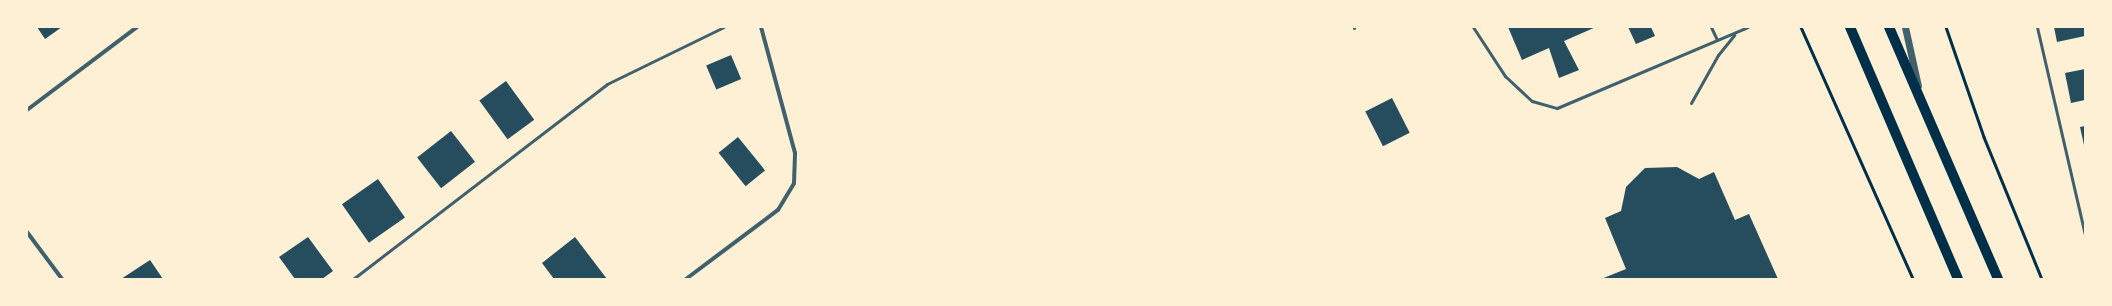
<!DOCTYPE html>
<style>
body{margin:0}
#map{position:relative;width:2112px;height:306px;overflow:hidden;background:#fdf0d5;font-family:Inter,sans-serif}
div>[style]{position:absolute}
[style*='--x']{left:calc(var(--x)*1px);top:calc(var(--y)*1px);width:calc(var(--w)*1px);rotate:calc(var(--a)*1deg)}
.building>*{inset:0;background:#264d5e;transform-origin:0 0}
.path>*{height:2.5px;margin:-1.25px;padding:0 1.25px;transform-origin:1.25px;border-radius:1.25px;background:#003049}
.service>*{height:3px;margin:-1.5px;padding:0 1.5px;transform-origin:1.5px;border-radius:1.5px;background:#3f606c}
.minor>*{height:4px;margin:-2px;padding:0 2px;transform-origin:2px;border-radius:2px;background:#3f606c}
.tertiary>*{height:7px;margin:-3.5px;padding:0 3.5px;transform-origin:3.5px;border-radius:3.5px;background:#3f606c}
.primary>*{height:10px;margin:-5px;padding:0 5px;transform-origin:5px;border-radius:5px;background:#003049}
span{translate:-50% -50%;white-space:nowrap;text-align:center;line-height:1.15;-webkit-text-stroke:4px #fdf0d5;paint-order:stroke}
.frame{position:absolute;inset:0;border:28px solid #fdf0d5;pointer-events:none}
</style>
<div id="map">
<div class="building">
<div style="clip-path:polygon(37px 27px,62px 27px,45px 39px)"></div>
<div style="clip-path:polygon(1508px 27px,1596px 27px,1564px 41px,1579px 70px,1559px 78px,1549px 48px,1522px 60px)"></div>
<div style="clip-path:polygon(1628px 27px,1651px 27px,1655px 36px,1636px 44px)"></div>
<div style="clip-path:polygon(2054px 27px,2085px 27px,2085px 36px,2057px 42px)"></div>
<div style="left:731px;top:55px;width:26px;height:27px;rotate:67deg"></div>
<div style="clip-path:polygon(2085px 69px,2085px 100px,2071px 103px,2065px 73px)"></div>
<div style="left:506px;top:81px;width:48px;height:33px;rotate:54deg"></div>
<div style="left:1392px;top:98px;width:39px;height:30px;rotate:63deg"></div>
<div style="clip-path:polygon(2085px 126px,2085px 145px,2084px 145px,2080px 127px)"></div>
<div style="left:451px;top:131px;width:39px;height:43px;rotate:52deg"></div>
<div style="left:738px;top:137px;width:43px;height:25px;rotate:51deg"></div>
<div style="clip-path:polygon(1677px 167px,1699px 179px,1714px 172px,1735px 220px,1749px 214px,1778px 279px,1601px 279px,1626px 269px,1605px 218px,1621px 211px,1626px 187px,1645px 168px)"></div>
<div style="left:378px;top:179px;width:47px;height:44px;rotate:55deg"></div>
<div style="clip-path:polygon(308px 237px,333px 271px,322px 279px,295px 279px,279px 257px)"></div>
<div style="clip-path:polygon(575px 237px,607px 279px,554px 279px,542px 263px)"></div>
<div style="clip-path:polygon(150px 260px,163px 279px,121px 279px)"></div>
</div>
<div class="path">
<div style="--x:1801;--y:27;--w:276;--a:66"></div>
<div style="--x:1946;--y:27;--w:116;--a:70.9"></div>
<div style="--x:1984;--y:137;--w:153;--a:67.8"></div>
</div>
<div class="service">
<div style="--x:1473;--y:27;--w:59;--a:56.9"></div>
<div style="--x:1505;--y:76;--w:37;--a:43"></div>
<div style="--x:1532;--y:101;--w:26;--a:16"></div>
<div style="--x:1557;--y:108;--w:207;--a:-23"></div>
<div style="--x:1711;--y:27;--w:14;--a:65"></div>
<div style="--x:2037;--y:27;--w:213;--a:77"></div>
<div style="--x:1354;--y:28;--w:1;--a:-90"></div>
<div style="--x:1691;--y:103;--w:55;--a:-60.6"></div>
<div style="--x:1718;--y:55;--w:26;--a:-51"></div>
<div style="--x:353;--y:279;--w:320;--a:-37.5"></div>
<div style="--x:607;--y:84;--w:130;--a:-26"></div>
</div>
<div class="minor">
<div style="--x:27;--y:110;--w:138;--a:-37"></div>
<div style="--x:27;--y:232;--w:59;--a:53.3"></div>
<div style="--x:686;--y:279;--w:115;--a:-36.9"></div>
<div style="--x:778;--y:210;--w:31;--a:-59"></div>
<div style="--x:794;--y:183;--w:30;--a:-88"></div>
<div style="--x:795;--y:153;--w:131;--a:-105.1"></div>
</div>
<div class="tertiary">
<div style="--x:1905;--y:27;--w:60;--a:77.6"></div>
</div>
<div class="primary">
<div style="--x:1850;--y:27;--w:274;--a:66.8"></div>
<div style="--x:1889;--y:27;--w:275;--a:66.6"></div>
</div>
<div class="frame"></div>
</div>
